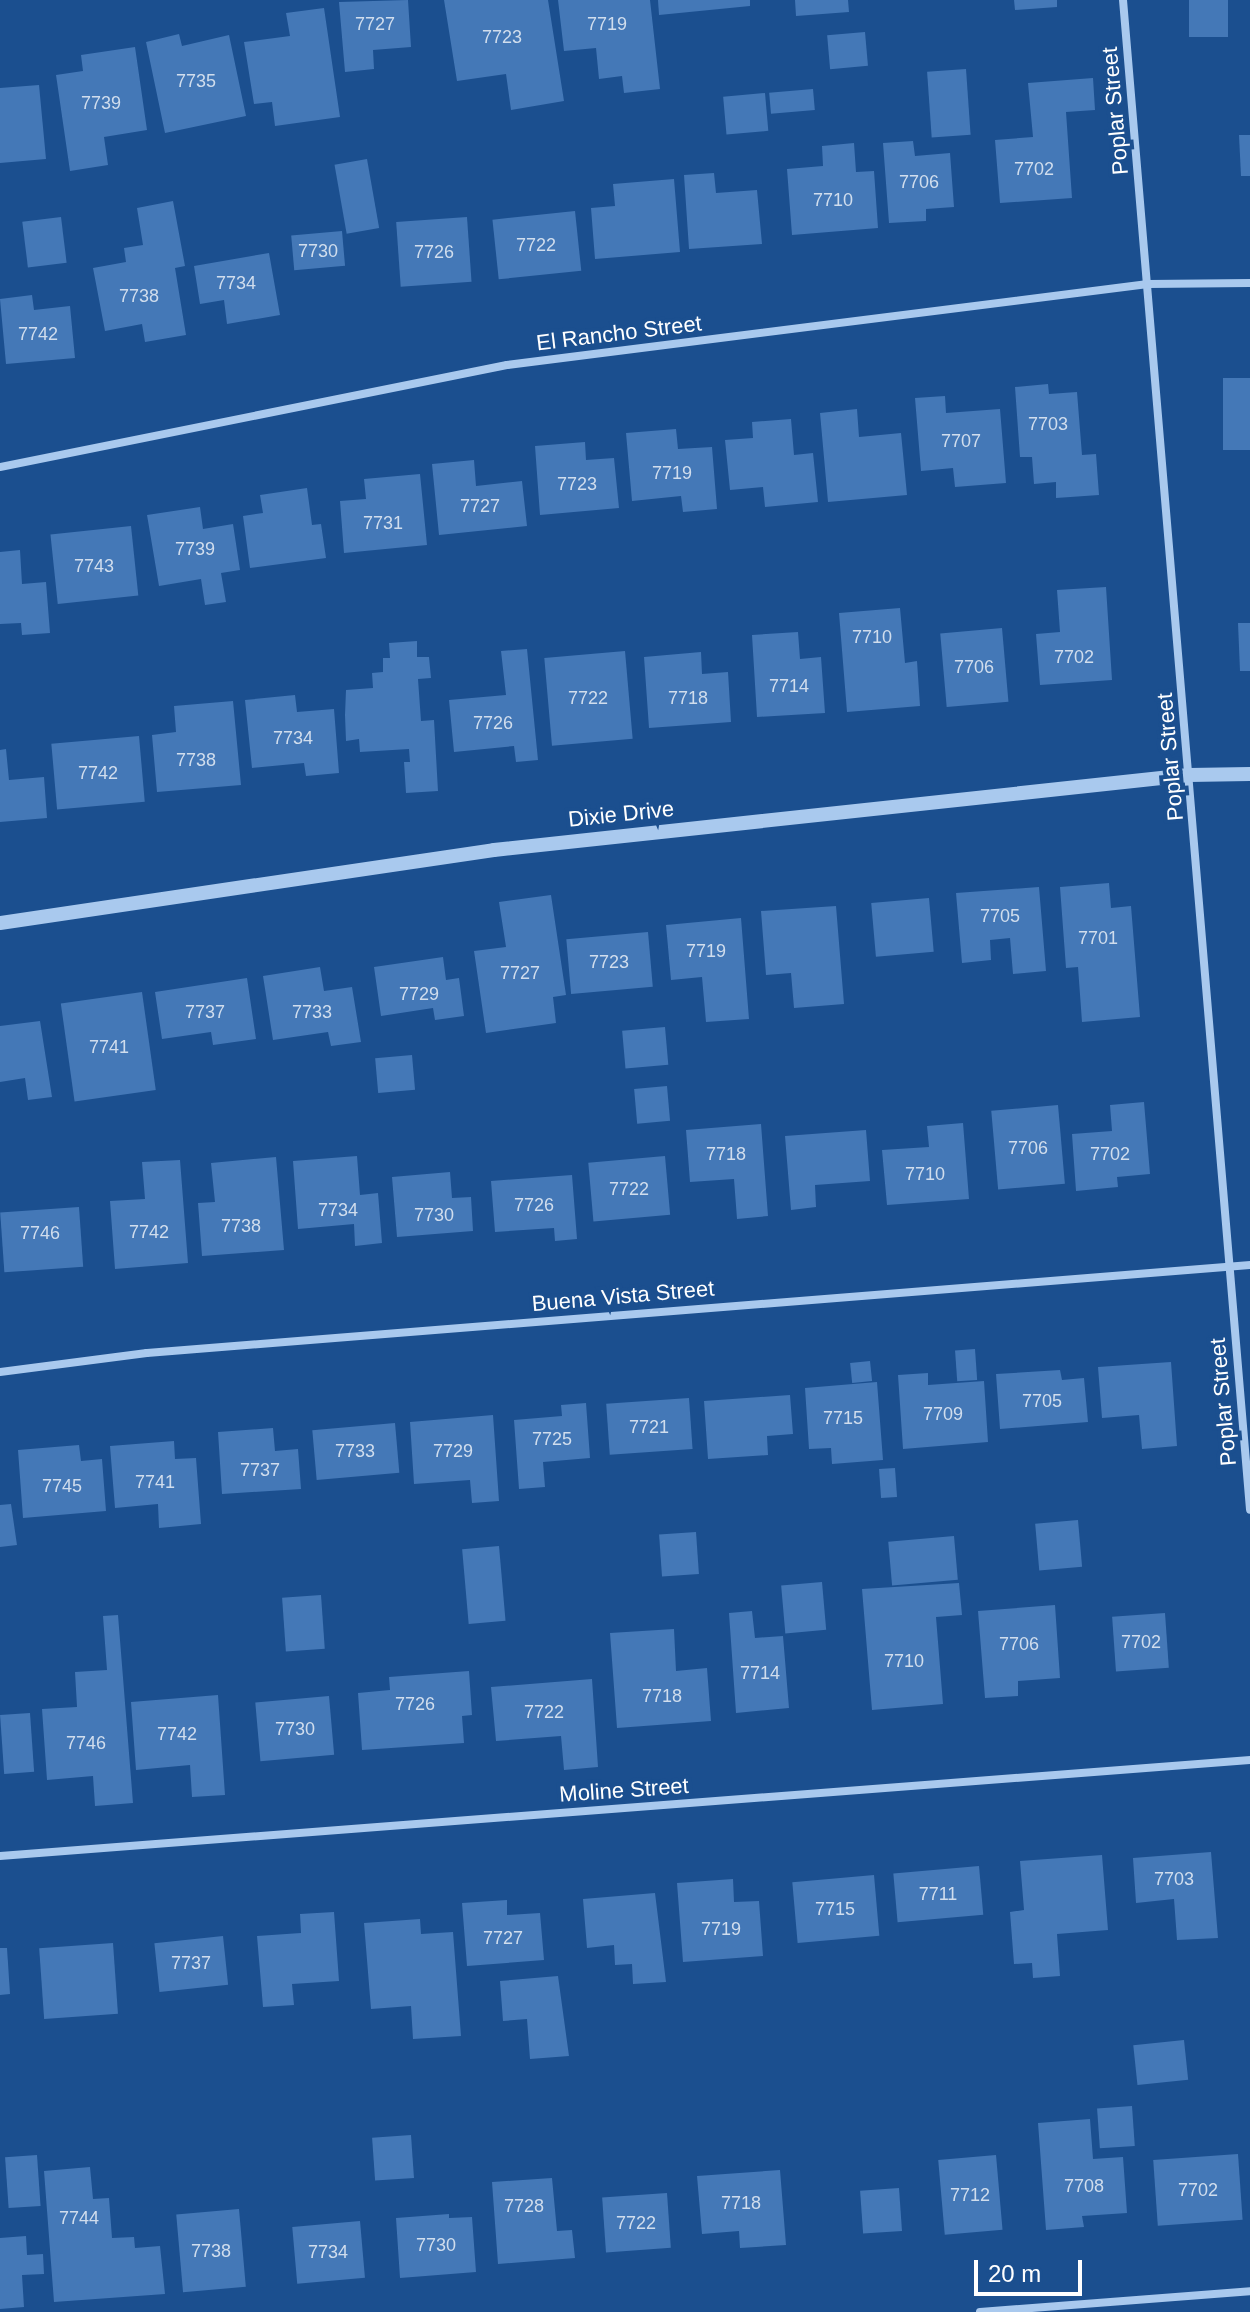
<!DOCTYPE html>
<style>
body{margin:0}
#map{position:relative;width:1250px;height:2312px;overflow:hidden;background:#1b4f8f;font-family:Helvetica,sans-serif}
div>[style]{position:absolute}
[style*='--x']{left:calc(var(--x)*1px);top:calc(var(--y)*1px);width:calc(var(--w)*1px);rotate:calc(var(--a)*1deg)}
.building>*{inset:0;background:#4478b7;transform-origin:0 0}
.minor>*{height:8px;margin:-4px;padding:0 4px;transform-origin:4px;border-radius:4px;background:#a9c9ee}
.tertiary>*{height:14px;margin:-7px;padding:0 7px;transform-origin:7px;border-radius:7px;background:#a9c9ee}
span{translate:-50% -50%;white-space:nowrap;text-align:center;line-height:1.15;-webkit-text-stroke:8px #1b4f8f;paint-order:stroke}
.number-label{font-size:18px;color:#d0dded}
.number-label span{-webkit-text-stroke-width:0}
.street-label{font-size:22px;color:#fff}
.scale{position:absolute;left:974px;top:2260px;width:108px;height:36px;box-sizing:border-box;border:4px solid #fff;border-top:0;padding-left:10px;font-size:24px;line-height:28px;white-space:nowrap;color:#fff;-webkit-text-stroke:6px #1b4f8f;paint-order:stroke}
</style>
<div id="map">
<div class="building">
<div style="clip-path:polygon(408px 0,411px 47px,373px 50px,374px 69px,345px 72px,339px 2px)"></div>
<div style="clip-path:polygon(444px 0,548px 0,564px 101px,511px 110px,506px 74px,457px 81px)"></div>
<div style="clip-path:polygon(558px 0,650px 0,660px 89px,624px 93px,622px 76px,599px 79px,596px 48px,564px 51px)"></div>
<div style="clip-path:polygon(658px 0,750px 0,750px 6px,659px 15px)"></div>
<div style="clip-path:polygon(795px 0,848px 0,849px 12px,796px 16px)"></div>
<div style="clip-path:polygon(1014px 0,1057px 0,1057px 7px,1015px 10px)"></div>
<div style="left:1189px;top:0;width:39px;height:37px"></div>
<div style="clip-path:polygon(324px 8px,340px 117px,275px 126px,272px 102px,254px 104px,244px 42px,290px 36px,286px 13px)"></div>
<div style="left:865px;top:32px;width:34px;height:38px;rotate:85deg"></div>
<div style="clip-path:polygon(179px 34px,182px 46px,229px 35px,246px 116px,165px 133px,146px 42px)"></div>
<div style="clip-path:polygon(135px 47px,147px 130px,104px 137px,108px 165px,70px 171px,56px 75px,83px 71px,81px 55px)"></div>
<div style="left:966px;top:69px;width:66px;height:39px;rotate:86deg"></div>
<div style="clip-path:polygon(1093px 78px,1095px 110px,1066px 112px,1072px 198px,1000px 203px,995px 140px,1033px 137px,1028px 83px)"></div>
<div style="clip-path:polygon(39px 85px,46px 159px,0 163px,0 88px)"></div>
<div style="left:813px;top:89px;width:21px;height:44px;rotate:85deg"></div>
<div style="left:765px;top:93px;width:38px;height:42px;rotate:85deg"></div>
<div style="clip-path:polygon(1239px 135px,1250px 135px,1250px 176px,1241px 176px)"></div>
<div style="clip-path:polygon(913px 141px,915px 156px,950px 153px,954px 207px,926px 209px,926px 221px,889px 223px,883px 143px)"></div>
<div style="clip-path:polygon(854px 143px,856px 172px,874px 171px,878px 228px,792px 235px,787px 169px,823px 166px,822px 146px)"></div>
<div style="left:367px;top:159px;width:70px;height:33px;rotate:80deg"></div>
<div style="clip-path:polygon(714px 173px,716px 193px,757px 190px,762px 244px,689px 249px,684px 175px)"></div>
<div style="clip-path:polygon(674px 179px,680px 252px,595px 259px,591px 208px,615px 206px,613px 184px)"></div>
<div style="clip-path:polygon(173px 201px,185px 266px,175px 268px,186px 335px,145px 342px,142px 324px,105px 331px,93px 268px,126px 262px,124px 248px,143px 245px,137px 208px)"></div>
<div style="left:575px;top:211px;width:60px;height:83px;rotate:84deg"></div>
<div style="left:61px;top:217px;width:46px;height:39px;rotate:83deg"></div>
<div style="left:467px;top:217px;width:65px;height:71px;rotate:86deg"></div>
<div style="left:342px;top:231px;width:35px;height:51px;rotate:85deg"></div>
<div style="clip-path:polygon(269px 253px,280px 315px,227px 324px,224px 300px,200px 304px,194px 266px)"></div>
<div style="clip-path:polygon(32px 295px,34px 310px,70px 306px,75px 358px,6px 364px,0 299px)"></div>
<div style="left:1250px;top:378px;width:72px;height:27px;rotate:90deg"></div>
<div style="clip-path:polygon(1048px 384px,1049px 394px,1077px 392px,1082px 455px,1096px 454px,1099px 495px,1056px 498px,1056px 482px,1034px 484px,1032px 457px,1020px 457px,1015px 387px)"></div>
<div style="clip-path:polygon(945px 396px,946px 413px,1000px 409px,1006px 483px,955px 487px,953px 468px,921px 471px,915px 398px)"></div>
<div style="clip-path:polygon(857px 409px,859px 437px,901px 433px,907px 495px,828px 502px,820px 413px)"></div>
<div style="clip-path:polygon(791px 419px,794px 455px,813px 453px,818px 502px,765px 507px,763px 487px,730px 490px,725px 440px,753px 438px,752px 422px)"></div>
<div style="clip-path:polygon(676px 429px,678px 449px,712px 447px,717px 509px,683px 512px,681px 496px,632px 501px,626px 433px)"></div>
<div style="clip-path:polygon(585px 442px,586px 460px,614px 458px,619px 508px,540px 515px,535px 446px)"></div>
<div style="clip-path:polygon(474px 460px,476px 486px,522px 481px,527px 526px,439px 535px,432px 464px)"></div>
<div style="clip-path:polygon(420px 474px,427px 545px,344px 553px,340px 501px,366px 499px,364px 479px)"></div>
<div style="clip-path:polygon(307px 488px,312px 525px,321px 524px,326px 558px,250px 568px,243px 516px,263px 513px,260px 495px)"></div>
<div style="clip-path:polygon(200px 507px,203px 529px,233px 524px,240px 570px,221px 573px,226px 602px,205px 605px,201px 579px,159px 586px,147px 515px)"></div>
<div style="left:131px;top:526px;width:70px;height:81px;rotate:84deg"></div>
<div style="clip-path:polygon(20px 550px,22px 584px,46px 582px,50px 633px,22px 635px,21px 623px,0 624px,0 552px)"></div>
<div style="clip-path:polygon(1106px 587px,1112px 680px,1040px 685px,1036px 634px,1060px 632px,1057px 590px)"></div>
<div style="clip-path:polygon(900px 608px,905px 663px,917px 661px,920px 706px,847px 712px,839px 613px)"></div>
<div style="clip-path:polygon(1238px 623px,1250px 623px,1250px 671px,1240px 671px)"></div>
<div style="left:1002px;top:628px;width:74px;height:62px;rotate:85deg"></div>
<div style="clip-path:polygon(798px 632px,800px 659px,821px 657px,825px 713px,757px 717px,752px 635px)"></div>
<div style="clip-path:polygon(417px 641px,417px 657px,429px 657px,431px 678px,418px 679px,421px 721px,434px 720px,438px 791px,406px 793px,404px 762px,410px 762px,409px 749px,360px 752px,359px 739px,346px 741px,345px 715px,346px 690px,373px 688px,372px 673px,383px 672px,383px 658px,390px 658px,389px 643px)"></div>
<div style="clip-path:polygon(527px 649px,538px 760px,516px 762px,514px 746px,454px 752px,449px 700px,506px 695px,501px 651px)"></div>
<div style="left:625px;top:651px;width:88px;height:81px;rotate:85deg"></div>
<div style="clip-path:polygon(701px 652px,702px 674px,728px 672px,731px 722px,649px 728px,644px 657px)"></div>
<div style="clip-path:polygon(295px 695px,297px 712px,334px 709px,339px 773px,306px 776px,304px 763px,252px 768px,245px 700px)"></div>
<div style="clip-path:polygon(233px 701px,241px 785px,157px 792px,152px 735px,176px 732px,174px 706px)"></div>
<div style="left:139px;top:736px;width:66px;height:88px;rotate:85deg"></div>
<div style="clip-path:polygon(6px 749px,9px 780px,44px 777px,47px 818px,0 822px,0 750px)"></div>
<div style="clip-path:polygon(1109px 883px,1111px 908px,1131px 906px,1140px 1017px,1082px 1022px,1078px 967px,1066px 968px,1060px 887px)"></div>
<div style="clip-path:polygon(1039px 887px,1046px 971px,1013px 974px,1010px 938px,990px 940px,991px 960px,962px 963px,956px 893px)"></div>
<div style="clip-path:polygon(551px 895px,566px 995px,553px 997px,556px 1023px,486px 1033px,474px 951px,506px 947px,499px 902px)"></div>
<div style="left:929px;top:898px;width:54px;height:58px;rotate:85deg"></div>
<div style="clip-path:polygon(836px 906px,844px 1004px,794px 1008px,791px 973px,766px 975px,761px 911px)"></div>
<div style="clip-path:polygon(741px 918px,749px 1019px,706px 1022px,702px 977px,671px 980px,666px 925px)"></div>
<div style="left:648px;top:932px;width:55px;height:82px;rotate:85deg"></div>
<div style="clip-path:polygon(443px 957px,446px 980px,459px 978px,464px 1016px,435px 1020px,433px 1008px,381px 1016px,374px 967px)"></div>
<div style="clip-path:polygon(320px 967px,324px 991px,352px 987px,361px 1042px,331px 1046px,328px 1032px,273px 1040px,263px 976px)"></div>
<div style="clip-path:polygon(247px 978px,256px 1039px,213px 1045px,211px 1032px,162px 1039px,155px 992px)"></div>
<div style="left:142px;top:992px;width:99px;height:82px;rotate:82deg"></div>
<div style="clip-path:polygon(40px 1021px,52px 1097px,28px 1100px,25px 1078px,0 1082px,0 1026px)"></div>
<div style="left:665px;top:1027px;width:38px;height:43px;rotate:85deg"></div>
<div style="left:412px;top:1055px;width:35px;height:37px;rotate:85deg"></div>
<div style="left:667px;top:1086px;width:35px;height:33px;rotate:85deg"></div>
<div style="clip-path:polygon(1144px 1102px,1150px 1174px,1117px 1177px,1118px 1187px,1076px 1191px,1072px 1134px,1112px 1131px,1110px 1105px)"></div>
<div style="left:1058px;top:1105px;width:79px;height:67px;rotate:85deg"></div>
<div style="clip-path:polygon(963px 1123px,969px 1199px,887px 1205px,882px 1150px,929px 1147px,927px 1126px)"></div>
<div style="clip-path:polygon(761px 1124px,768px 1216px,737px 1219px,734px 1179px,690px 1182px,686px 1130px)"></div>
<div style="clip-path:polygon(866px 1130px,870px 1181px,815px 1185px,816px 1207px,791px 1210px,785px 1136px)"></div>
<div style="clip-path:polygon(357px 1156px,360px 1195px,378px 1193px,382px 1243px,355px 1246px,354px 1224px,298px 1229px,293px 1161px)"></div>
<div style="left:665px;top:1156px;width:59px;height:77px;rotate:85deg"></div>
<div style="clip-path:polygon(276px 1157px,284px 1250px,202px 1256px,198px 1203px,215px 1202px,211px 1163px)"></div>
<div style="clip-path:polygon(180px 1160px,188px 1263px,115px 1269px,110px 1201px,145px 1199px,142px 1162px)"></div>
<div style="clip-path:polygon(450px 1172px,452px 1198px,471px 1197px,473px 1231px,397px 1237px,392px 1177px)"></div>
<div style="clip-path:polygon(572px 1175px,577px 1239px,555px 1241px,554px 1228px,495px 1232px,491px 1181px)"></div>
<div style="left:79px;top:1207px;width:60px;height:79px;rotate:86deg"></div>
<div style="left:975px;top:1349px;width:31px;height:20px;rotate:86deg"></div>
<div style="left:870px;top:1361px;width:20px;height:20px;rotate:84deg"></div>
<div style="clip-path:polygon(1171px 1362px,1177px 1446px,1142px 1449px,1139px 1415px,1102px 1418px,1098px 1367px)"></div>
<div style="clip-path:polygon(1060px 1370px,1062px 1380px,1084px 1378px,1088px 1422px,1000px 1429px,996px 1374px)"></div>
<div style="clip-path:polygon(928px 1373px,928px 1385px,984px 1381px,988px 1442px,903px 1449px,898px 1375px)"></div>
<div style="clip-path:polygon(877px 1382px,883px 1460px,832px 1464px,831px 1448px,809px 1449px,805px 1388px)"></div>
<div style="clip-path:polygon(790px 1395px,793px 1434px,767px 1436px,768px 1455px,708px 1459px,704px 1401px)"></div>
<div style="left:689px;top:1398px;width:51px;height:83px;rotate:86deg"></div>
<div style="clip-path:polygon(586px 1403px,590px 1458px,543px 1462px,545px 1487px,519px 1489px,514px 1420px,562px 1416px,561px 1405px)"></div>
<div style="clip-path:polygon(493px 1415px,499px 1501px,472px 1503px,470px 1480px,414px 1484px,410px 1422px)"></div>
<div style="left:395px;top:1423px;width:50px;height:83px;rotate:85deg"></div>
<div style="clip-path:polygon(273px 1428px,275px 1451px,298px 1449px,301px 1489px,222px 1494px,218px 1432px)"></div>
<div style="clip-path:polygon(174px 1441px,175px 1459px,196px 1458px,201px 1524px,159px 1528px,158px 1504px,115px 1508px,110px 1446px)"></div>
<div style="clip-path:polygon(79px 1445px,81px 1461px,102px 1459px,106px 1511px,23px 1518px,18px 1450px)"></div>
<div style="left:895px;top:1468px;width:29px;height:16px;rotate:86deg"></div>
<div style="clip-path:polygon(11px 1504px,17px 1545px,0 1547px,0 1505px)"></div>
<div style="left:1078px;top:1520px;width:47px;height:43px;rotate:85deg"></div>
<div style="left:696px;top:1532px;width:42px;height:37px;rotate:86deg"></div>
<div style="left:954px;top:1536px;width:44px;height:66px;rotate:85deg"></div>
<div style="left:499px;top:1546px;width:75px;height:37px;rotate:85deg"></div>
<div style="left:822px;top:1582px;width:48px;height:41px;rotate:85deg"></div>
<div style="clip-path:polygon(959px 1583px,962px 1615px,936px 1617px,943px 1704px,872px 1710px,862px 1589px)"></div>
<div style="left:321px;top:1595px;width:54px;height:39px;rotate:86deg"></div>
<div style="clip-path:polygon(1055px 1605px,1060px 1678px,1018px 1681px,1018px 1696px,985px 1698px,978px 1611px)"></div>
<div style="clip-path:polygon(752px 1611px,755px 1638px,783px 1636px,789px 1708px,736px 1713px,729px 1613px)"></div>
<div style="left:1165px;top:1613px;width:55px;height:53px;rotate:86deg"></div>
<div style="clip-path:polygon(118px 1615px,133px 1803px,95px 1806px,93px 1776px,47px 1780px,42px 1709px,77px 1707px,75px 1672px,107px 1670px,103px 1616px)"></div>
<div style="clip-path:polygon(674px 1629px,676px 1671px,707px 1668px,711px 1721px,617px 1728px,610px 1633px)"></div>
<div style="clip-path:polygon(469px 1671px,472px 1715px,462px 1716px,464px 1743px,362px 1750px,358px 1693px,390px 1690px,389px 1677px)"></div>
<div style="clip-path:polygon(592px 1679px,598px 1767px,564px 1770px,561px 1736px,496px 1741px,491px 1687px)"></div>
<div style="clip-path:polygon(218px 1695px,225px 1795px,192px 1797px,190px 1765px,136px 1770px,131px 1702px)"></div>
<div style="left:329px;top:1696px;width:59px;height:74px;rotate:85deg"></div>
<div style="left:30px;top:1713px;width:59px;height:30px;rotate:86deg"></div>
<div style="clip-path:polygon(1211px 1852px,1218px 1938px,1177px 1940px,1174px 1899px,1136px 1903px,1133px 1858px)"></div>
<div style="clip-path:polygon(1102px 1855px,1108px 1930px,1057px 1934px,1060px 1976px,1033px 1978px,1032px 1963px,1014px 1964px,1010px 1912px,1024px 1910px,1020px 1861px)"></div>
<div style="left:979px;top:1866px;width:49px;height:86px;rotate:85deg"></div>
<div style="left:874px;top:1875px;width:61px;height:82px;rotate:85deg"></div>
<div style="clip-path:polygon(733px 1879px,734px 1902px,759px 1901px,763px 1956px,683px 1962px,677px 1883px)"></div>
<div style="clip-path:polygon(655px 1893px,666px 1982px,633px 1984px,632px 1964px,615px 1965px,614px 1945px,587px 1948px,583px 1899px)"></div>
<div style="clip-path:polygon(507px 1900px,507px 1915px,540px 1913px,544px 1960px,467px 1966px,462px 1903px)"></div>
<div style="clip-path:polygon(334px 1912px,339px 1981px,292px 1984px,294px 2005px,263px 2007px,257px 1936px,301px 1933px,300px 1914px)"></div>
<div style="clip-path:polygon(420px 1919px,421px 1934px,453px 1932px,461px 2036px,413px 2039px,411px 2006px,371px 2009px,364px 1923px)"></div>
<div style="left:223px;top:1936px;width:49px;height:69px;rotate:84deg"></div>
<div style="left:113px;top:1943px;width:71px;height:74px;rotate:86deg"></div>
<div style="clip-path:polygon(0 1948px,7px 1948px,10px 1994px,0 1995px)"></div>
<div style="clip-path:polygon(558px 1976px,569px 2056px,530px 2059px,527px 2019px,503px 2021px,500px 1981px)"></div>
<div style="left:1184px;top:2040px;width:40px;height:51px;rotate:84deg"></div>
<div style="left:1132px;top:2106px;width:40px;height:35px;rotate:86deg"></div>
<div style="clip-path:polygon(1090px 2119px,1093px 2159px,1123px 2157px,1127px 2213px,1082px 2216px,1084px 2227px,1046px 2230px,1038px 2123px)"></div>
<div style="left:411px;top:2135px;width:43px;height:39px;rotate:86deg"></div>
<div style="left:1238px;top:2154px;width:66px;height:85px;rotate:86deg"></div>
<div style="left:37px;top:2155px;width:51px;height:32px;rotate:86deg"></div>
<div style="left:996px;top:2155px;width:75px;height:58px;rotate:85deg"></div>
<div style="clip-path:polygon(90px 2167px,93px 2199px,109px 2198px,112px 2238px,134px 2237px,135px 2248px,160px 2246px,165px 2294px,54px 2302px,44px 2171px)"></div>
<div style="clip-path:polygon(780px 2170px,786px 2245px,740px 2248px,739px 2231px,702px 2234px,697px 2176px)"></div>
<div style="clip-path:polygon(552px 2178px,557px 2231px,572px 2230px,575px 2258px,498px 2264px,492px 2182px)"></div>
<div style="left:899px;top:2188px;width:43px;height:39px;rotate:86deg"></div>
<div style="left:667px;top:2193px;width:55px;height:65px;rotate:86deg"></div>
<div style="left:239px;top:2209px;width:78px;height:63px;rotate:85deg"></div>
<div style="clip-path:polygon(449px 2214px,449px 2218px,472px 2217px,476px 2272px,400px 2278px,396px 2218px)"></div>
<div style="left:360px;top:2221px;width:57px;height:68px;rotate:85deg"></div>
<div style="clip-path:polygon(26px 2236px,27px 2255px,43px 2254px,44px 2274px,22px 2275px,24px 2307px,0 2309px,0 2238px)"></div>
</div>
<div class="minor">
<div style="--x:1123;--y:0;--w:1515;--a:85.19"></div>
<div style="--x:0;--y:467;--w:517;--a:-11.38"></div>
<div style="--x:507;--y:365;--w:646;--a:-7.2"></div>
<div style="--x:1148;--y:284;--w:102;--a:-0.6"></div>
<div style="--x:0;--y:1372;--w:148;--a:-7.4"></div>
<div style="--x:147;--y:1353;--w:1107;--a:-4.56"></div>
<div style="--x:0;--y:1856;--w:1254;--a:-4.39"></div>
<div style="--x:980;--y:2312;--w:271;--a:-4.4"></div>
</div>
<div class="tertiary">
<div style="--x:0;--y:923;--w:499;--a:-8.4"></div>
<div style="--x:494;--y:850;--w:699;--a:-6.16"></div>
<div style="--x:1189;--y:775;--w:61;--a:-0.9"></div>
</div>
<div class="number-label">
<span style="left:375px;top:24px">7727</span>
<span style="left:607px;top:24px">7719</span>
<span style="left:502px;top:37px">7723</span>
<span style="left:196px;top:81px">7735</span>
<span style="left:101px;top:103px">7739</span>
<span style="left:1034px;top:169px">7702</span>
<span style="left:919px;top:182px">7706</span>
<span style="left:833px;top:200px">7710</span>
<span style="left:536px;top:245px">7722</span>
<span style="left:318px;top:251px">7730</span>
<span style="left:434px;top:252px">7726</span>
<span style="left:236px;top:283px">7734</span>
<span style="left:139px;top:296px">7738</span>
<span style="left:38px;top:334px">7742</span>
<span style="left:1048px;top:424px">7703</span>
<span style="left:961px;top:441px">7707</span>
<span style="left:672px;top:473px">7719</span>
<span style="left:577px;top:484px">7723</span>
<span style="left:480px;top:506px">7727</span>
<span style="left:383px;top:523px">7731</span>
<span style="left:195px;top:549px">7739</span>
<span style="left:94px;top:566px">7743</span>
<span style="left:872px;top:637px">7710</span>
<span style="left:1074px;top:657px">7702</span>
<span style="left:974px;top:667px">7706</span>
<span style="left:789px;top:686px">7714</span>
<span style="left:588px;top:698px">7722</span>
<span style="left:688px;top:698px">7718</span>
<span style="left:493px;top:723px">7726</span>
<span style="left:293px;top:738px">7734</span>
<span style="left:196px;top:760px">7738</span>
<span style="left:98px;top:773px">7742</span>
<span style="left:1000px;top:916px">7705</span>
<span style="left:1098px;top:938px">7701</span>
<span style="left:706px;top:951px">7719</span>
<span style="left:609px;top:962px">7723</span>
<span style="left:520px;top:973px">7727</span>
<span style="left:419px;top:994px">7729</span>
<span style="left:205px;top:1012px">7737</span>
<span style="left:312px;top:1012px">7733</span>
<span style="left:109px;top:1047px">7741</span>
<span style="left:1028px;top:1148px">7706</span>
<span style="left:726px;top:1154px">7718</span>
<span style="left:1110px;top:1154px">7702</span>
<span style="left:925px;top:1174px">7710</span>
<span style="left:629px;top:1189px">7722</span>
<span style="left:534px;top:1205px">7726</span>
<span style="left:338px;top:1210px">7734</span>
<span style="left:434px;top:1215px">7730</span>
<span style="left:241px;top:1226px">7738</span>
<span style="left:149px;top:1232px">7742</span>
<span style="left:40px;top:1233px">7746</span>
<span style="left:1042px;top:1401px">7705</span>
<span style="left:943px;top:1414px">7709</span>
<span style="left:843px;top:1418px">7715</span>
<span style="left:649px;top:1427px">7721</span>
<span style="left:552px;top:1439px">7725</span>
<span style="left:355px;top:1451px">7733</span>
<span style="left:453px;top:1451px">7729</span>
<span style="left:260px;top:1470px">7737</span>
<span style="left:155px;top:1482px">7741</span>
<span style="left:62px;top:1486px">7745</span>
<span style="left:1141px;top:1642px">7702</span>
<span style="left:1019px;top:1644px">7706</span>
<span style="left:904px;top:1661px">7710</span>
<span style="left:760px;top:1673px">7714</span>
<span style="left:662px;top:1696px">7718</span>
<span style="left:415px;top:1704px">7726</span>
<span style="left:544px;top:1712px">7722</span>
<span style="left:295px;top:1729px">7730</span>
<span style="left:177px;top:1734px">7742</span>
<span style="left:86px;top:1743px">7746</span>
<span style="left:1174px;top:1879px">7703</span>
<span style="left:938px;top:1894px">7711</span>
<span style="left:835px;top:1909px">7715</span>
<span style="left:721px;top:1929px">7719</span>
<span style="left:503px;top:1938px">7727</span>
<span style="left:191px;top:1963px">7737</span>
<span style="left:1084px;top:2186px">7708</span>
<span style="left:1198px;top:2190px">7702</span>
<span style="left:970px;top:2195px">7712</span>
<span style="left:741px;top:2203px">7718</span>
<span style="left:524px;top:2206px">7728</span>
<span style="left:79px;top:2218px">7744</span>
<span style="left:636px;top:2223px">7722</span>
<span style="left:436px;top:2245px">7730</span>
<span style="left:211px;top:2251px">7738</span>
<span style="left:328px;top:2252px">7734</span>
</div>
<div class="street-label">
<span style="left:1115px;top:111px;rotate:-95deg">Poplar Street</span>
<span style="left:619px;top:333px;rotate:-7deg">El Rancho Street</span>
<span style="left:1170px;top:757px;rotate:-95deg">Poplar Street</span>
<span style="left:621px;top:814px;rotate:-6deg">Dixie Drive</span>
<span style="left:623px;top:1296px;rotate:-5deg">Buena Vista Street</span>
<span style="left:1223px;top:1402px;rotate:-95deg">Poplar Street</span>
<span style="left:624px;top:1790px;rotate:-4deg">Moline Street</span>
</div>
<div class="scale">20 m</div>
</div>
